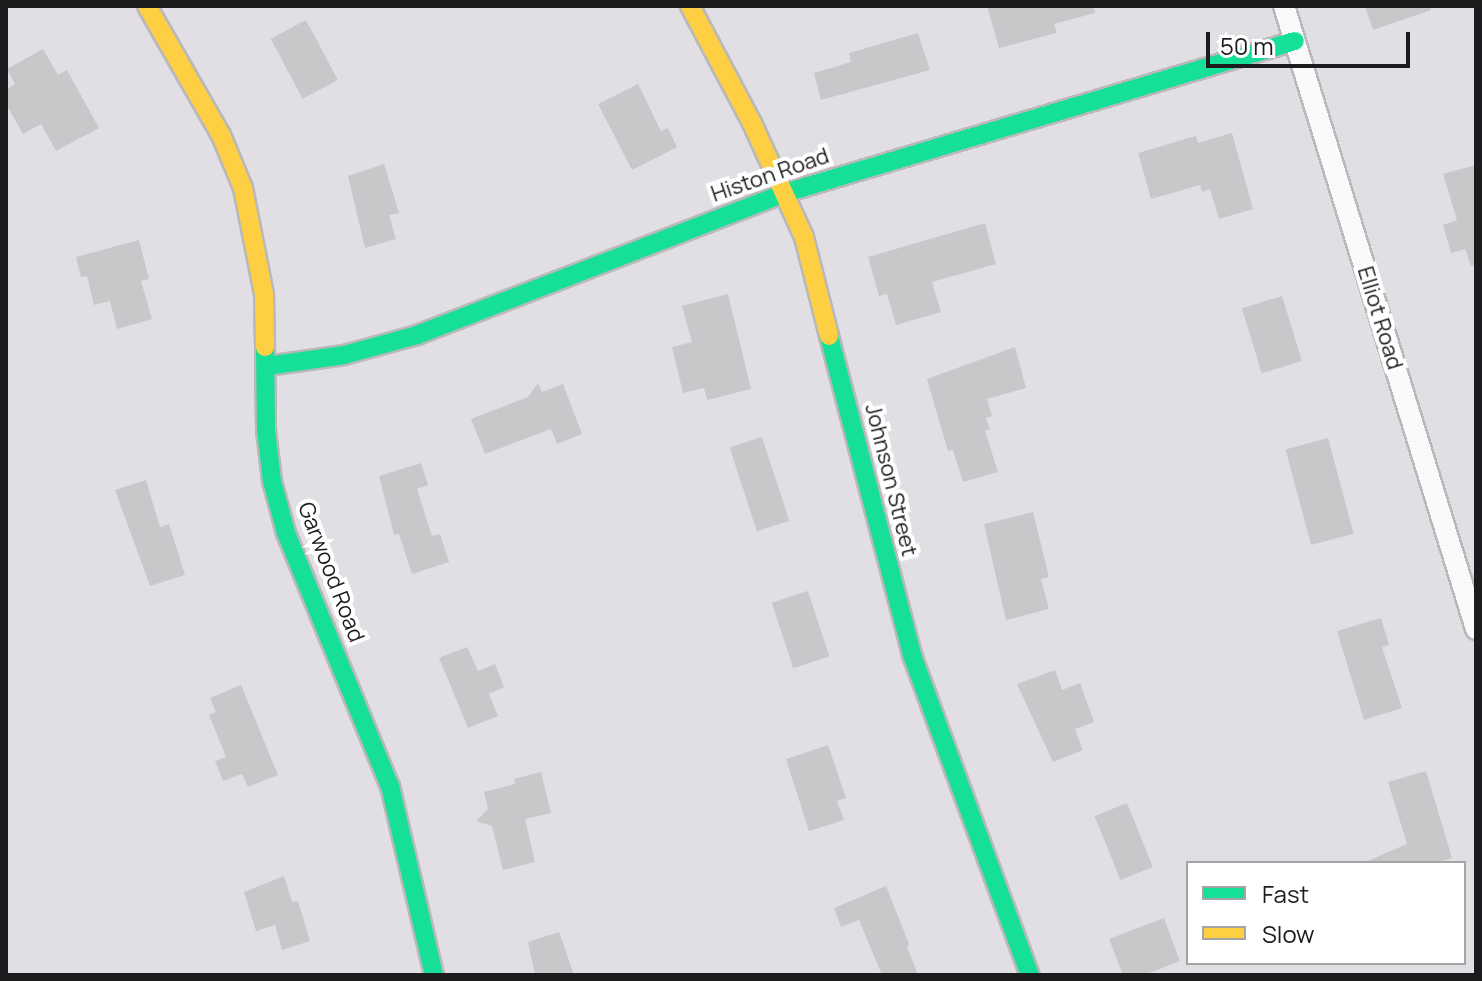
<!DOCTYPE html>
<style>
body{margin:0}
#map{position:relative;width:1482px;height:981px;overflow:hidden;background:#e1dfe3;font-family:Manrope,sans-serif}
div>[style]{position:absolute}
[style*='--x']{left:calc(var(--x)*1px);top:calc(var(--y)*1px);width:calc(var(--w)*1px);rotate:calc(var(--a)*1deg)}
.building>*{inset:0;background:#c7c8c9;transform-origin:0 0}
.roads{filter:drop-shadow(2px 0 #b9b8bb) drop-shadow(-2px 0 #b9b8bb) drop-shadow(0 2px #b9b8bb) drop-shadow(0 -2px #b9b8bb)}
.street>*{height:20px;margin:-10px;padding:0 10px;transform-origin:10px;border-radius:10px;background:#fafafb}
.fast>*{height:18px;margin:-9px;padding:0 9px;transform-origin:9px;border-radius:9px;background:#16e098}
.slow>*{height:18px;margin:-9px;padding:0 9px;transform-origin:9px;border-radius:9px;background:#ffcf43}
span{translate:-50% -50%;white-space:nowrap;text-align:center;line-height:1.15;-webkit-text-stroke:8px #fff;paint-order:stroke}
.street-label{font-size:22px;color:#1c1b1e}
.frame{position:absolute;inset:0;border:8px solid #1c1b1e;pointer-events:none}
.legend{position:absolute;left:1186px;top:861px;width:280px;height:104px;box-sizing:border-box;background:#fff;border:2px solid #a4a4a5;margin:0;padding:10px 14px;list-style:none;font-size:24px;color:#1c1b1e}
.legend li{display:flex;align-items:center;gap:16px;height:40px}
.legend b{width:40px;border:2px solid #a4a4a5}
.scale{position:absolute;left:1206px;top:32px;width:204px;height:36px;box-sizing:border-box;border:4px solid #1c1b1e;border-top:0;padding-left:10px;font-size:24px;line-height:28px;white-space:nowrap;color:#1c1b1e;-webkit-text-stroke:6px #fff;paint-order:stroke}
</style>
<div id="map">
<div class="building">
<div style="clip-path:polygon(987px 6px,1094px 6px,1095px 13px,1054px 24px,1057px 33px,999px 48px)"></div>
<div style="clip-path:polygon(1365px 6px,1430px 6px,1431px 10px,1373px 30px)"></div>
<div style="left:306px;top:20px;width:68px;height:40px;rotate:62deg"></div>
<div style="clip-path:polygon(918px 33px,930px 70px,821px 100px,814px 73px,851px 62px,849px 53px)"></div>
<div style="clip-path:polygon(43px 49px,58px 75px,67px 70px,99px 128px,56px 151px,41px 124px,23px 134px,6px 104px,6px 90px,15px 84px,7px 69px)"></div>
<div style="clip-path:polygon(638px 84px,661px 131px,668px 128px,677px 147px,632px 170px,598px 104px)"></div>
<div style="clip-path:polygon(1232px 133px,1253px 209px,1219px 219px,1210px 189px,1202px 192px,1200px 185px,1151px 199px,1138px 153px,1196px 136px,1198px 143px)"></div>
<div style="clip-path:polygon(384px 164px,399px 213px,389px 215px,396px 239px,365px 248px,348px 176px)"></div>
<div style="clip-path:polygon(1476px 165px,1476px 265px,1471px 266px,1465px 249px,1451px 253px,1443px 225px,1457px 220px,1443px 174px)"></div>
<div style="clip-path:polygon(985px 223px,996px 264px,932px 282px,941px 312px,896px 325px,887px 294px,879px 296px,868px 257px)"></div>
<div style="clip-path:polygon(139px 240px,149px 279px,141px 281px,152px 319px,117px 329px,110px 301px,94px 305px,87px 276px,81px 277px,76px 257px)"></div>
<div style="clip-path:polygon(728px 294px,751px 389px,707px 400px,704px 388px,683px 393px,672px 347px,692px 342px,682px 306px)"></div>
<div style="left:1282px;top:296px;width:68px;height:42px;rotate:73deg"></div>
<div style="clip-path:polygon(1015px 347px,1026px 388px,987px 399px,992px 416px,986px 418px,990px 429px,985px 431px,998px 472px,963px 482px,953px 450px,948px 451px,927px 379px)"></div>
<div style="clip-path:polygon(538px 383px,542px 392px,563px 384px,582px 434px,557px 444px,551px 429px,485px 454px,471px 419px,528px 397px)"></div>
<div style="left:762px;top:437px;width:88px;height:34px;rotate:72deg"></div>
<div style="left:1328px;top:438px;width:99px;height:44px;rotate:75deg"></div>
<div style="clip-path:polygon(421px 463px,428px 485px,417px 489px,432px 536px,440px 534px,449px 562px,412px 574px,399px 534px,394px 535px,379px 476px)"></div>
<div style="clip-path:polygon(146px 480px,160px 527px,169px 524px,185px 575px,150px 586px,115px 490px)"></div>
<div style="clip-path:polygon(1033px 512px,1049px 577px,1041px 579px,1049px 609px,1006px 620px,984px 524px)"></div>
<div style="left:808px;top:591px;width:69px;height:38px;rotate:72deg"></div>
<div style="clip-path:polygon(1381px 618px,1389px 645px,1382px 647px,1402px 708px,1364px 720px,1337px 631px)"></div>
<div style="clip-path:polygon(467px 647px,478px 671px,495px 664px,504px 687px,489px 694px,498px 716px,468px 728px,439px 658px)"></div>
<div style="clip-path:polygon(1055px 670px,1062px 690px,1080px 683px,1094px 722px,1075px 729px,1083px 750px,1053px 762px,1017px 684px)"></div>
<div style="clip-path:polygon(241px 685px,278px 775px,248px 787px,242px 774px,223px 781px,215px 761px,226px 757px,209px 715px,216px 712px,210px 698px)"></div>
<div style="clip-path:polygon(828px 745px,846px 798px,837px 801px,844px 820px,809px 831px,786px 759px)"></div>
<div style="clip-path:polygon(1426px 771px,1452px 858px,1435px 863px,1363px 863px,1407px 844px,1388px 782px)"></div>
<div style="clip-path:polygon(541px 772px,551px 813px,525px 819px,535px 862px,503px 870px,492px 826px,476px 821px,488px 809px,484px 792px,515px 784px,514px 779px)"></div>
<div style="left:1127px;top:803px;width:69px;height:35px;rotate:68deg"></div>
<div style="clip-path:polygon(284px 876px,292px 902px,298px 901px,310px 941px,282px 950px,275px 925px,256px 931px,244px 892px)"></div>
<div style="clip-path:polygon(886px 886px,909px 944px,907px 947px,918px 975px,882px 975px,859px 920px,841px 927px,834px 908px)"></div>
<div style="clip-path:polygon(1164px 918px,1180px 961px,1144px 975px,1123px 975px,1109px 939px)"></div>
<div style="clip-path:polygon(559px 932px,574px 975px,535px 975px,528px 942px)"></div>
</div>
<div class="roads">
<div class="street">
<div style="--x:1284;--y:6;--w:652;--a:72.87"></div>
</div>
<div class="fast">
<div style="--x:829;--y:336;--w:330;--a:75.4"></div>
<div style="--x:912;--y:655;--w:341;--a:69.8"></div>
<div style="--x:265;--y:347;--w:83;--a:89.3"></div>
<div style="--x:266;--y:430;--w:51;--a:83.3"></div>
<div style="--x:272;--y:481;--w:54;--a:74.9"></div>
<div style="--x:286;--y:533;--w:274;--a:67.7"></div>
<div style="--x:390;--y:786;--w:194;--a:76.9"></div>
<div style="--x:267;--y:366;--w:78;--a:-8.1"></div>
<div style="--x:344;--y:355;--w:76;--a:-15.3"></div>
<div style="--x:417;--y:335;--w:394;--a:-21.1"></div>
<div style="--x:785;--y:193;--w:532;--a:-16.6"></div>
</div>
<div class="slow">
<div style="--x:147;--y:6;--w:149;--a:60.2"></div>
<div style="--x:221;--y:135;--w:57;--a:67.5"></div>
<div style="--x:243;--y:188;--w:108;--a:78.8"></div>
<div style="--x:264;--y:294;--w:53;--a:88.9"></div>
<div style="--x:690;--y:6;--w:132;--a:62.1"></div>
<div style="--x:752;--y:123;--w:125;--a:65.5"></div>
<div style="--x:804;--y:237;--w:102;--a:75.8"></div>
</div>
</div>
<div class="street-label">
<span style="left:770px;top:175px;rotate:-19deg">Histon Road</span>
<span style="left:1380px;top:318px;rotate:73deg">Elliot Road</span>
<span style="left:891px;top:480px;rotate:76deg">Johnson Street</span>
<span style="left:331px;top:572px;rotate:69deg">Garwood Road</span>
</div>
<div class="frame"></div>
<ul class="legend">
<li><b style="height:10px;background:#16e098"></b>Fast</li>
<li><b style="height:10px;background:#ffcf43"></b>Slow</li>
</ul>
<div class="scale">50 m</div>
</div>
